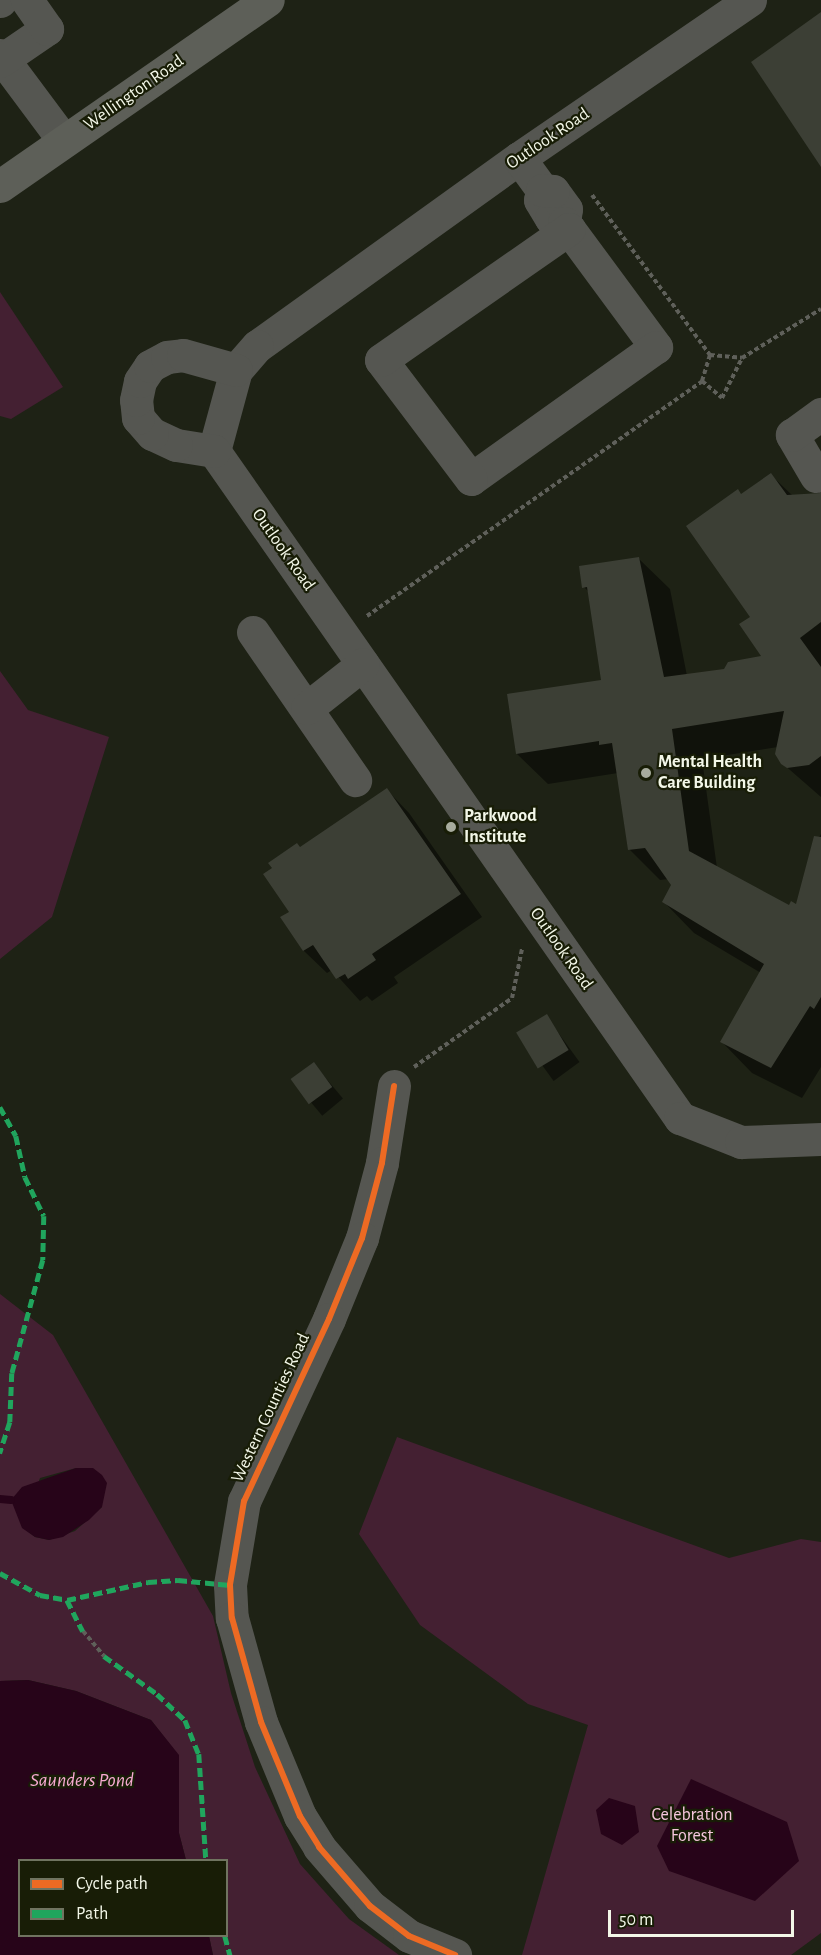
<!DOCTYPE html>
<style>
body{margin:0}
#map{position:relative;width:821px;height:1955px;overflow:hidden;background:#1e2215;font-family:"Alegreya Sans",sans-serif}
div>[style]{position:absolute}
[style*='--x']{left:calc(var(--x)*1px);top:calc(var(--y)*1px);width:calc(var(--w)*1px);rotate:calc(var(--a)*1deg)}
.green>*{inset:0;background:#442032}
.water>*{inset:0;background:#270419}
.shadow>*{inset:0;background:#0007;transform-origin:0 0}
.stream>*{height:8px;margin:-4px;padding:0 4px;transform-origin:4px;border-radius:4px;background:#270419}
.building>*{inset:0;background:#3c3f35;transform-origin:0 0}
.path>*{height:4px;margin-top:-2px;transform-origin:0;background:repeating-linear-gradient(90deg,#5f605a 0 4.5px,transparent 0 7.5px)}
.minor>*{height:33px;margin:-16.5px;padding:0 16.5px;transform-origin:16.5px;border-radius:16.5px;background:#555651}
.major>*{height:33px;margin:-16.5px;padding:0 16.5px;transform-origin:16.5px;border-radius:16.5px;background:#5d5f58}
.quiet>*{height:4.5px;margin-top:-2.25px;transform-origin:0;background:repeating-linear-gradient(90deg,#20a55d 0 9px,transparent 0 13.5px)}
.cycleway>*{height:6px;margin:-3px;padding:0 3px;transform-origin:3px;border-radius:3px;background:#ed6a23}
.dots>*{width:16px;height:16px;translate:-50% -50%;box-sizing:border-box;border:3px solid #181d06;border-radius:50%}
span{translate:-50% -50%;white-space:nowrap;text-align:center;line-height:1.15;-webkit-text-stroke:4.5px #181d06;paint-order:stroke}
.street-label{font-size:18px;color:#f3f7e8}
.poi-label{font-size:18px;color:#f3f7e8;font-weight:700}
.left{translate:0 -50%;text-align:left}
.park-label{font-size:18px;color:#f6c6dd}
.water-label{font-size:20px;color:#f7a9d1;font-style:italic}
.legend{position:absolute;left:18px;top:1859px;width:210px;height:78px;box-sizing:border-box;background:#181d06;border:2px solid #707460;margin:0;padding:8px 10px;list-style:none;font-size:18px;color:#f3f7e8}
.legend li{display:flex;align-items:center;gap:12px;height:30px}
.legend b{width:30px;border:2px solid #707460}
.scale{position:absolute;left:608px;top:1910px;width:186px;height:27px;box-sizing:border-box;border:3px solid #f3f7e8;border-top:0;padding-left:8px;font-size:18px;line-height:21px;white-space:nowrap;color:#f3f7e8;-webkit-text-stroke:4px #181d06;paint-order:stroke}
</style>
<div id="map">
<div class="green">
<div style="clip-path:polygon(0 292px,63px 387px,11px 419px,0 416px)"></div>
<div style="clip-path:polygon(0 671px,28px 710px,109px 737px,52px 917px,0 959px)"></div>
<div style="clip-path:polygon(evenodd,0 1294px,53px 1335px,213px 1616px,231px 1693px,255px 1767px,300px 1864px,349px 1919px,399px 1955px,213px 1955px,209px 1936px,226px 1936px,226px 1860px,186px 1860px,179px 1833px,178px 1755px,151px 1720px,76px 1691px,28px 1680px,0 1681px,0 1294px,76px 1468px,102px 1507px,75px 1531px,49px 1540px,35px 1537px,22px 1527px,40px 1478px,76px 1468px)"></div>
<div style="clip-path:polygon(397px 1437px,729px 1558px,801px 1539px,821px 1542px,821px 1933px,791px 1955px,522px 1955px,588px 1725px,528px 1704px,420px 1625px,359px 1534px)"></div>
</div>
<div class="water">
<div style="clip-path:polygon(76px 1468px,93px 1468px,102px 1475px,107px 1483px,102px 1507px,89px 1520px,63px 1537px,49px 1540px,35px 1537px,22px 1528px,11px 1500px,22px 1487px)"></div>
<div style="clip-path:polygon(28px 1680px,76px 1691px,151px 1720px,179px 1755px,179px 1833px,186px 1860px,20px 1860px,20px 1936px,209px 1936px,213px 1955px,0 1955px,0 1681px)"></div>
<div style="clip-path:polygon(691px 1779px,787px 1822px,799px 1861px,755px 1901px,669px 1871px,657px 1846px)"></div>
<div style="clip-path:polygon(609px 1798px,635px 1806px,639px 1832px,622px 1845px,601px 1834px,596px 1810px)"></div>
</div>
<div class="shadow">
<div style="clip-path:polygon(771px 475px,793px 496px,821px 495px,821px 797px,782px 763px,778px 747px,702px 759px,717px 868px,790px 907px,797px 906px,812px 849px,821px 834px,821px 1067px,802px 1098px,752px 1073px,722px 1042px,761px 973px,694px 933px,664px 902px,673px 885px,669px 879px,660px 880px,630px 850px,618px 773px,548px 784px,517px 754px,603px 681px,589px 592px,584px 587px,639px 559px,670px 589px,687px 676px,725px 670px,764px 657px,752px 617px,742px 496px)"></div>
<div style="clip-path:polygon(387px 790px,409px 813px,482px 917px,394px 977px,398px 983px,372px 1001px,367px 996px,360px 1001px,332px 970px,327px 973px,304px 951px,282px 918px,291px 912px,300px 849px)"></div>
<div style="left:546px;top:1016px;width:57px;height:32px;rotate:54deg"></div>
<div style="left:314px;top:1064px;width:45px;height:27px;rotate:50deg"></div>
</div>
<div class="stream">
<div style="--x:0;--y:1499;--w:11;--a:5"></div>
</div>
<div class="building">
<div style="clip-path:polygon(821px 12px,821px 167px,751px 62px)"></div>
<div style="clip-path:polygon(771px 473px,787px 495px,821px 493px,821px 622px,800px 638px,821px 667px,821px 756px,809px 765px,787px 768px,781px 764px,775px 754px,784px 711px,672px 729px,689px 851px,789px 905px,791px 901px,796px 904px,814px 836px,821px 837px,821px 997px,814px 1009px,810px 1006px,771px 1068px,720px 1042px,764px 964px,662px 902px,671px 885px,645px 848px,628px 850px,612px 743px,599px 745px,599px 741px,516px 754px,507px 694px,601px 680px,587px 587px,582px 588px,579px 566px,639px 557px,664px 677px,724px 669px,728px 662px,761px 656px,739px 624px,750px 617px,686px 526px,738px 489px,741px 494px)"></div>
<div style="clip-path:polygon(387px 788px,461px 894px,372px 954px,376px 960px,348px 979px,345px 974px,336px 979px,313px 945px,303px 951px,280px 917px,289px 912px,263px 874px,272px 868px,268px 863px,297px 843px,300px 847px)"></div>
<div style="left:547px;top:1014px;width:42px;height:36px;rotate:59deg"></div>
<div style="left:314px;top:1062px;width:31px;height:29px;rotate:54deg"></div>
</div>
<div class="path">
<div style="--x:592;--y:195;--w:199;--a:53.6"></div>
<div style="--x:702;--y:381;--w:26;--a:40"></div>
<div style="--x:722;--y:398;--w:45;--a:-63.4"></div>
<div style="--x:367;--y:616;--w:409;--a:-35"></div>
<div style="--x:702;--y:381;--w:27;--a:-73"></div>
<div style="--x:710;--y:355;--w:32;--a:5"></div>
<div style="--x:742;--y:358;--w:93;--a:-31.8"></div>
<div style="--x:414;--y:1067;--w:120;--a:-35.1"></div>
<div style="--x:512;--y:998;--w:50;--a:-78.5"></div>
<div style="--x:83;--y:1631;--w:33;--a:50"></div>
</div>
<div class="minor">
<div style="--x:750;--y:0;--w:280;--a:145.6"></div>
<div style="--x:519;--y:158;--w:322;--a:144.3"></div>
<div style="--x:257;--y:346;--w:32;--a:131"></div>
<div style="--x:236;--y:370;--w:84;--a:105.2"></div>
<div style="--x:214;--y:451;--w:814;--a:55.06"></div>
<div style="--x:680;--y:1118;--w:66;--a:21.5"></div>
<div style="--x:741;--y:1142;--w:80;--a:-2.1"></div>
<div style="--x:0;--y:1;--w:1;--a:-45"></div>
<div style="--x:0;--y:55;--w:107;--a:53.3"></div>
<div style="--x:0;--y:61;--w:57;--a:-34.2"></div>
<div style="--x:47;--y:29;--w:35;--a:-125"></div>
<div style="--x:519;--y:158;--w:39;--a:54"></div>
<div style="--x:542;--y:190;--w:10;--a:101"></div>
<div style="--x:540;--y:200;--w:21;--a:59"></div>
<div style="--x:551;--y:218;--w:14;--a:21"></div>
<div style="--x:564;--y:223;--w:14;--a:-82"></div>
<div style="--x:566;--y:209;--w:22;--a:-126"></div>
<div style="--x:553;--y:191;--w:11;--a:-175"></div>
<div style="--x:564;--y:223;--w:8;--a:50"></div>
<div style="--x:569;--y:229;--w:147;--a:53.6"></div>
<div style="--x:656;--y:347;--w:227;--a:144.5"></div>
<div style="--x:471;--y:479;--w:149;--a:-127.1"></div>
<div style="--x:381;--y:360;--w:229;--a:-34.9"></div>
<div style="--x:214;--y:451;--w:38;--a:-171"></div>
<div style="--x:176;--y:445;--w:26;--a:-155"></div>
<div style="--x:152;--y:434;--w:21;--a:-131"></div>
<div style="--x:138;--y:418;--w:18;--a:-96"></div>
<div style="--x:136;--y:400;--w:19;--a:-78"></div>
<div style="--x:140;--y:381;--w:18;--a:-56"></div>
<div style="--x:150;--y:366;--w:19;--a:-28"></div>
<div style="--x:167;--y:357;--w:16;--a:-7"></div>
<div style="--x:183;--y:355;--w:55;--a:15.8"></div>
<div style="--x:816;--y:476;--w:48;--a:-120.3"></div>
<div style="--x:792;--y:435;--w:36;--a:-36"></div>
<div style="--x:253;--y:632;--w:180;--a:55.4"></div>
<div style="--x:307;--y:708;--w:71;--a:-38.2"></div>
<div style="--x:394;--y:1086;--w:78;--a:98.9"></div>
<div style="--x:382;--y:1163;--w:78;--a:104.9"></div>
<div style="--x:362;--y:1238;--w:87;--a:112.2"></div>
<div style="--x:329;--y:1319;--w:201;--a:115"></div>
<div style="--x:244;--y:1501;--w:85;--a:99.5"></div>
<div style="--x:230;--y:1585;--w:33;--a:87"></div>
<div style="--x:232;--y:1618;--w:108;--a:74.4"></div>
<div style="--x:261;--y:1722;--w:102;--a:67.5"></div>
<div style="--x:300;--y:1816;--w:36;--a:58"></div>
<div style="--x:319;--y:1847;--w:78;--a:49.2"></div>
<div style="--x:370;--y:1906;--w:49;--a:37.6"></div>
<div style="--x:409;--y:1936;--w:50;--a:22.4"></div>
</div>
<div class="major">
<div style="--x:0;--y:186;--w:326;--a:-34.8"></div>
</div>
<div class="quiet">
<div style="--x:0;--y:1107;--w:33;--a:61"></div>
<div style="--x:16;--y:1136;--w:42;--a:77.6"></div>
<div style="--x:25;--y:1177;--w:43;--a:64"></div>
<div style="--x:44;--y:1216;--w:44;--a:91.3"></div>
<div style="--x:43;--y:1260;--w:117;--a:105.3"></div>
<div style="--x:12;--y:1373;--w:49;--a:92.3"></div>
<div style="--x:10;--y:1422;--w:33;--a:108"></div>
<div style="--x:0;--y:1573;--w:46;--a:28.8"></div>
<div style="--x:40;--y:1595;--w:27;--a:10"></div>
<div style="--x:67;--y:1600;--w:35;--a:63"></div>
<div style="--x:67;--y:1600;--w:83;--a:-12.5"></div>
<div style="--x:148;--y:1582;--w:30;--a:-4"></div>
<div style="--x:178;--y:1580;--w:52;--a:5.5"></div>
<div style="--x:104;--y:1656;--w:65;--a:35.6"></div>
<div style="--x:157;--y:1694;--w:38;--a:43"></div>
<div style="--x:185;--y:1720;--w:37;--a:68"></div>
<div style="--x:199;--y:1754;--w:106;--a:86.2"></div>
<div style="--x:225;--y:1936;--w:20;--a:75"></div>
</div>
<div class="cycleway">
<div style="--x:394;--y:1086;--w:78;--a:98.9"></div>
<div style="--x:382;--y:1163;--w:78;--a:104.9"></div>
<div style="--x:362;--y:1238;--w:87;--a:112.2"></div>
<div style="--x:329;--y:1319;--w:201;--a:115"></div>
<div style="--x:244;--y:1501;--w:85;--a:99.5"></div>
<div style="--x:230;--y:1585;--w:33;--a:87"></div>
<div style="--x:232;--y:1618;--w:108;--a:74.4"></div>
<div style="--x:261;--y:1722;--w:102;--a:67.5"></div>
<div style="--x:300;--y:1816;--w:36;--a:58"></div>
<div style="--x:319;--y:1847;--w:78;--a:49.2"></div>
<div style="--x:370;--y:1906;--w:49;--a:37.6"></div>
<div style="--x:409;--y:1936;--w:50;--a:22.4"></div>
</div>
<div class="dots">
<div style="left:646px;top:773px;background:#a8ac9e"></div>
<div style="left:451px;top:827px;background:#a8ac9e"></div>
</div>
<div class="street-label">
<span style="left:134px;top:93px;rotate:-35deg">Wellington Road</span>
<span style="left:548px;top:139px;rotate:-34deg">Outlook Road</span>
<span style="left:283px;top:550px;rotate:55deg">Outlook Road</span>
<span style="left:561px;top:949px;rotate:55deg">Outlook Road</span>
<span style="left:271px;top:1408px;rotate:-65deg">Western Counties Road</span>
</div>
<div class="poi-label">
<span class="left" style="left:658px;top:773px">Mental Health<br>Care Building</span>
<span class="left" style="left:464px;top:827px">Parkwood<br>Institute</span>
</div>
<div class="park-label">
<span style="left:692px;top:1826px">Celebration<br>Forest</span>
</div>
<div class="water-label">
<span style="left:82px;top:1780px">Saunders Pond</span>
</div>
<ul class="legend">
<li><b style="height:8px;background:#ed6a23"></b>Cycle path</li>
<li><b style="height:8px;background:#20a55d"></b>Path</li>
</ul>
<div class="scale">50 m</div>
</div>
